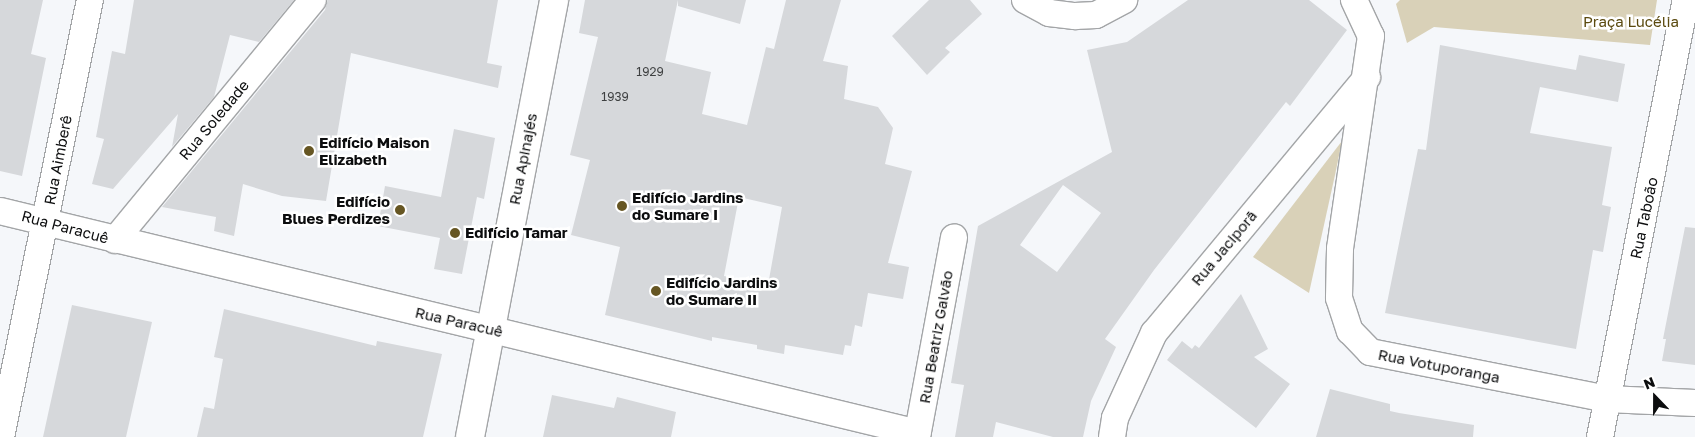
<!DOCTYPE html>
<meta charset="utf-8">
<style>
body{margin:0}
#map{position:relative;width:1695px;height:437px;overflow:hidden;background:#f5f7fa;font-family:"Golos Text",sans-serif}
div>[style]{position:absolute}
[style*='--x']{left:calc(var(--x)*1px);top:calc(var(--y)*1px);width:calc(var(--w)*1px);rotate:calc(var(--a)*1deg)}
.green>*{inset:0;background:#d9d1b8}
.building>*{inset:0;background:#d6d8db}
.roads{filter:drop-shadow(1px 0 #a3a5a7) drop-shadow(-1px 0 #a3a5a7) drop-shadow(0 1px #a3a5a7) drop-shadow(0 -1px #a3a5a7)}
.street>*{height:26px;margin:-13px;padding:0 13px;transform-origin:13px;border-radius:13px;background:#fff}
.secondary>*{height:28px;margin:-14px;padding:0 14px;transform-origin:14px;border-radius:14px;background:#fff}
.dots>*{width:14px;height:14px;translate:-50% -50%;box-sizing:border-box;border:2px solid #fff;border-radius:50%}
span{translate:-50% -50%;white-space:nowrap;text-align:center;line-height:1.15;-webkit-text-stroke:5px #fff;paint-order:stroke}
.number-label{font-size:12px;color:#3e4041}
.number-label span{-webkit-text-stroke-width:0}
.park-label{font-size:15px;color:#5b4a0f}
.street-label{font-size:15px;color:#0c0d0e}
.poi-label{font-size:15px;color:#0c0d0e;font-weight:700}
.left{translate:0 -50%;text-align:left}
.right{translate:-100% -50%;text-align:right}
.north{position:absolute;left:1630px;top:372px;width:50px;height:50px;-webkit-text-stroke:4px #fff;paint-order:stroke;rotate:338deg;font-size:14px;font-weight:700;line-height:20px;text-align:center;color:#0c0d0e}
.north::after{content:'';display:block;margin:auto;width:18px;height:22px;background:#0c0d0e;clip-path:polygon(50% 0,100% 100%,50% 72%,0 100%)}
</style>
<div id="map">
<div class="green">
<div style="clip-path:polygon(1400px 0,1657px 0,1650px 45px,1434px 27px,1407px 43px,1396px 4px)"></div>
<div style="clip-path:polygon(1342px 141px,1335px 175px,1309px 293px,1253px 257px)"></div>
</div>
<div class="building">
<div style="clip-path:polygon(0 0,43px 0,31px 54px,46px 58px,22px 176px,0 171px)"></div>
<div style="clip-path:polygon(134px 0,294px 0,259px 42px,230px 35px,214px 97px,172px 147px,178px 114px,113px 189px,92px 184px,104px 139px,96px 137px,112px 51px,125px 54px)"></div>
<div style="clip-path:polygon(328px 0,498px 0,487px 63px,502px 66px,498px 88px,351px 53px,326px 201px,282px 196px,243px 184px,234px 236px,214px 231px,216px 217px,162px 207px,325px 10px)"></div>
<div style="clip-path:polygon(evenodd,585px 0,678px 0,665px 61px,711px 72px,702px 114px,747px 125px,766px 47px,774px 49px,786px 0,841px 0,823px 61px,848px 66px,844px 99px,878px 107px,893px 128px,885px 164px,912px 171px,888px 263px,909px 267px,903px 299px,868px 293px,862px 327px,855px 325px,851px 346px,845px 345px,843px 355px,785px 345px,784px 354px,757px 349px,757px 345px,712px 337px,712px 341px,605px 315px,620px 247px,571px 235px,590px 160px,570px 155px,598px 37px,579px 33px,585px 0,739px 197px,782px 207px,768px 285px,724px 276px,739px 197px)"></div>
<div style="clip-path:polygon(678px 0,746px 0,740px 24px,678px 6px)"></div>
<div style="clip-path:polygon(929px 0,970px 0,982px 14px,945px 48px,950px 52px,927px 75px,892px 36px)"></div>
<div style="clip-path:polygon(evenodd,1188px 0,1309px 0,1347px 30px,1290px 106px,1286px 102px,1154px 270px,1105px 339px,1116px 347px,1091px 401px,1083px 437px,1053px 437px,996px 422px,993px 437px,955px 437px,964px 385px,951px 383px,978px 226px,1112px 152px,1087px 50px,1127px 42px,1188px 0,1063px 185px,1101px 213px,1057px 272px,1020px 245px,1063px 185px)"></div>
<div style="clip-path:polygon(1440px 45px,1576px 70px,1579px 55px,1625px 64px,1618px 102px,1540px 87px,1530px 133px,1612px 147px,1602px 205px,1611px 207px,1603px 252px,1593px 250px,1576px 349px,1385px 313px,1418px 149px,1426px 150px)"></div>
<div style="clip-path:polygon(454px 129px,495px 138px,484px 199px,477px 197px,462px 274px,434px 269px,440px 238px,378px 226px,385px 186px,441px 197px)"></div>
<div style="clip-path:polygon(1685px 227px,1695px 228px,1695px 365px,1662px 361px,1666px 339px,1663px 339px)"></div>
<div style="clip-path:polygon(1241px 294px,1268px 349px,1254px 357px,1290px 384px,1256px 428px,1167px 360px,1182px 341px,1192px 349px,1195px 345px,1199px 348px)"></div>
<div style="clip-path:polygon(72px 305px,152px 322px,126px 437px,43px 437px)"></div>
<div style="clip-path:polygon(224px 309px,376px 346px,377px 341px,442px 354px,423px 437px,197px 437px,204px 407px,214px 409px,223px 359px,214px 357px)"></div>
<div style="clip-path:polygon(1330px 389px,1390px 404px,1390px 411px,1399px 413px,1474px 425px,1473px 437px,1316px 437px)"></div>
<div style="clip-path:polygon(552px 395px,614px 408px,617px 397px,676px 412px,671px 437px,543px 437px)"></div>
</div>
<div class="roads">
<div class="street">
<div style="--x:1025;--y:0;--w:27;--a:28"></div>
<div style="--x:1049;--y:13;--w:26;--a:7"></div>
<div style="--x:1075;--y:16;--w:21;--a:-3"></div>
<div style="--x:1096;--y:15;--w:32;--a:-28"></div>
<div style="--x:1354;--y:0;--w:40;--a:65"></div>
<div style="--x:1371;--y:36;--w:215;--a:98.3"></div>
<div style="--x:1340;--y:249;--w:49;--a:91.2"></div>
<div style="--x:1339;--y:298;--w:35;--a:72"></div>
<div style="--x:1350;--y:331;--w:29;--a:46"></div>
<div style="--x:1370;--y:352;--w:242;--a:11.2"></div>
<div style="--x:1607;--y:399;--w:88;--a:2.6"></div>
<div style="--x:0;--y:211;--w:944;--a:13.59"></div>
<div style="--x:115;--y:240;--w:311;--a:-50.5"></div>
<div style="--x:1;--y:437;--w:446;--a:-78.5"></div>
<div style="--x:917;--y:437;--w:203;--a:-79.5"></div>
<div style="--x:1112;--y:437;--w:19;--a:-81"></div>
<div style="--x:1115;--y:418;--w:94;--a:-65.4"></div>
<div style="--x:1154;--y:333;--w:333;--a:-50.2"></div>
<div style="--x:1600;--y:437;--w:445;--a:-78.9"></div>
</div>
<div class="secondary">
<div style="--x:470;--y:437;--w:445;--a:-79.1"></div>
</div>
</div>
<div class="dots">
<div style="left:309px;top:151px;background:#665623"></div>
<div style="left:622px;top:206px;background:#665623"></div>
<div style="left:400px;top:210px;background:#665623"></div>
<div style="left:455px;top:233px;background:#665623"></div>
<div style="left:656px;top:291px;background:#665623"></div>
</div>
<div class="number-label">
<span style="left:650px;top:72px">1929</span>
<span style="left:615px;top:97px">1939</span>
</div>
<div class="park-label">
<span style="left:1631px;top:22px">Praça Lucélia</span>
</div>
<div class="street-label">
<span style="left:214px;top:120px;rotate:-50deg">Rua Soledade</span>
<span style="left:523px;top:159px;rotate:-79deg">Rua Apinajés</span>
<span style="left:58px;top:160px;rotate:-79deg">Rua Aimberê</span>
<span style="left:1644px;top:218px;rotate:-78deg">Rua Taboão</span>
<span style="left:65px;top:227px;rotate:15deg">Rua Paracuê</span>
<span style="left:1224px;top:248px;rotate:-50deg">Rua Jaciporã</span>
<span style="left:459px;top:322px;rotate:13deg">Rua Paracuê</span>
<span style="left:936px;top:337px;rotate:-80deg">Rua Beatriz Galvão</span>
<span style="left:1439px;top:366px;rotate:11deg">Rua Votuporanga</span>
</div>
<div class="poi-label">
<span class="left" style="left:319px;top:151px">Edifício Maison<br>Elizabeth</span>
<span class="left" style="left:632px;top:206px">Edifício Jardins<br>do Sumare I</span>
<span class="right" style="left:390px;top:210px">Edifício<br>Blues Perdizes</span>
<span class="left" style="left:465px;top:233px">Edifício Tamar</span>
<span class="left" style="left:666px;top:291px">Edifício Jardins<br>do Sumare II</span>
</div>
<div class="north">N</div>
</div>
